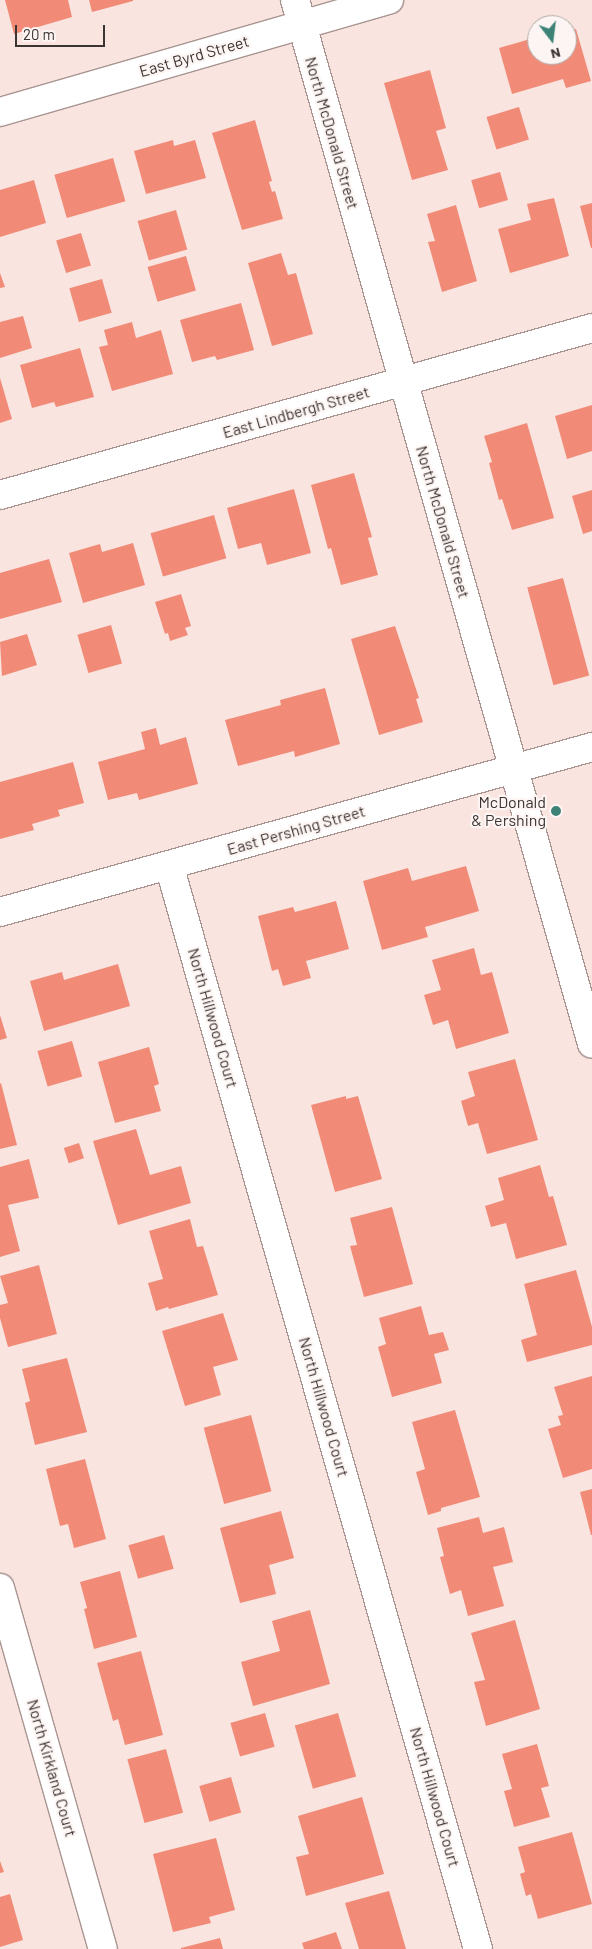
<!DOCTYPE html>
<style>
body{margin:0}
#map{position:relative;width:592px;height:1949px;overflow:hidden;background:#f9e4e0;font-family:Barlow,sans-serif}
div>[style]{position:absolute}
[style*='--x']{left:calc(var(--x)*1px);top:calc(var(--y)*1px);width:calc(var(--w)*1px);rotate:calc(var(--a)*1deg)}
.building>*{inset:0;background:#f18b77;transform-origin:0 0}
.roads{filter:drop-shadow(1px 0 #a89591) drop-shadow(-1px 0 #a89591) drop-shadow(0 1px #a89591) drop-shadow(0 -1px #a89591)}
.street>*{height:28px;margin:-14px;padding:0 14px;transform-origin:14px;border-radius:14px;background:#fff}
.secondary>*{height:28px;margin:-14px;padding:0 14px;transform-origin:14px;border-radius:14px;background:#fff}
.dots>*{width:14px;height:14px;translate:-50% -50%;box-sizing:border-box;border:2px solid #fdf5f3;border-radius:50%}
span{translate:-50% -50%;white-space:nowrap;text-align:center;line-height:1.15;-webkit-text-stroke:4.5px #fdf5f3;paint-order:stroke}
.street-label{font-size:16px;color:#3c3432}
.poi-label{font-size:16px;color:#3c3432}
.right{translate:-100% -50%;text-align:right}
.north{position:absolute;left:527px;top:15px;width:50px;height:50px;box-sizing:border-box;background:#fdf5f3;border:1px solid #b0a8a6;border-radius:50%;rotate:165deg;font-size:14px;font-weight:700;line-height:20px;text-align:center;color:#3c3432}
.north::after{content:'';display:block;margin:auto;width:18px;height:22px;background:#3d8277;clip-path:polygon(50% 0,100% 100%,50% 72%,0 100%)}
.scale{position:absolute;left:15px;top:25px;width:90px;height:22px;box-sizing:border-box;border:2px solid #3c3432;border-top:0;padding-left:6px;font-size:15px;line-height:18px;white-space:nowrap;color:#3c3432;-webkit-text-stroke:4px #fdf5f3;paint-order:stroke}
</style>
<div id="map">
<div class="building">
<div style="clip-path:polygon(5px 0,68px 0,72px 17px,14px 34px)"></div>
<div style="clip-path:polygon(89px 0,133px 0,133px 1px,92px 12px)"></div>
<div style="clip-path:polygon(576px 29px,591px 81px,566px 88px,563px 79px,512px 94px,499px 48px,537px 37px,537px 55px,567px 55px,567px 32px)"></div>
<div style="clip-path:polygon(430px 70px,446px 128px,436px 131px,448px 170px,412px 180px,384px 83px)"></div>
<div style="left:519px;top:107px;width:34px;height:34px;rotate:73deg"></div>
<div style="clip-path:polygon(255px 120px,272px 181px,269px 182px,272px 192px,275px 191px,283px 219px,242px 230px,212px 133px)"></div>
<div style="clip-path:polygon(173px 140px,174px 146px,195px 140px,206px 178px,146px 194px,134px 151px)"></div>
<div style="left:113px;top:158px;width:45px;height:61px;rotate:74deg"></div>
<div style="left:500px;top:172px;width:29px;height:30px;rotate:74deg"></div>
<div style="clip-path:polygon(34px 180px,46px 223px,0 237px,0 190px)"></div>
<div style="clip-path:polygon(554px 198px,569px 256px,510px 273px,498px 229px,531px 220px,527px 204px)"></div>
<div style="clip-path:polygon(592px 203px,592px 248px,591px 248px,580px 206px)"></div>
<div style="clip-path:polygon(456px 205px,477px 281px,442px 292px,428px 242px,435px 241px,427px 214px)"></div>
<div style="left:176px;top:210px;width:41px;height:40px;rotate:74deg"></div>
<div style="left:81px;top:233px;width:34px;height:26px;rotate:73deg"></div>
<div style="clip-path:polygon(281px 253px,288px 275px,296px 273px,313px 334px,272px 346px,248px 263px)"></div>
<div style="left:186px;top:256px;width:36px;height:40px;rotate:74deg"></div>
<div style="clip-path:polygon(0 273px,5px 287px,0 288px)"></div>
<div style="left:102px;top:279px;width:35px;height:34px;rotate:74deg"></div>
<div style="clip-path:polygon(241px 303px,254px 350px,217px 360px,215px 356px,192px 362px,180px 320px)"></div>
<div style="clip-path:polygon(23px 316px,32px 348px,0 358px,0 322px)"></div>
<div style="clip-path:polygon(132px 322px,136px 338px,161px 330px,173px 374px,112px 391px,99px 347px,108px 345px,104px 330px)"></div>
<div style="clip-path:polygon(80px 348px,94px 397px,56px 407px,54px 402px,32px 408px,20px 365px)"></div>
<div style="clip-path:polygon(0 378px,12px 419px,0 423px)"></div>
<div style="clip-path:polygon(592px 405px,592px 451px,567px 459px,555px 416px)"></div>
<div style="clip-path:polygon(527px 423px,554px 518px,512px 530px,502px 499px,499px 500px,489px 463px,492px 462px,484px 436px)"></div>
<div style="clip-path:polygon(354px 473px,372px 537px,368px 538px,378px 575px,341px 585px,331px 548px,328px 549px,311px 485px)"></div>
<div style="clip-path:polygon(294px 489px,311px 553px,267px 565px,261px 543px,238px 549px,227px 508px)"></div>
<div style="clip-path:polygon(592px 490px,592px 531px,583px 534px,572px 496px)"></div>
<div style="left:214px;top:515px;width:45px;height:66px;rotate:74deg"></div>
<div style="clip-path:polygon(133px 543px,145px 585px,83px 603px,69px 553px,100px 544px,102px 552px)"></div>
<div style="clip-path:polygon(49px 559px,62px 602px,0 619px,0 573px)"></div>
<div style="left:563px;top:578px;width:101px;height:37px;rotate:75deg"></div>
<div style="clip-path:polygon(181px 594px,191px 626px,185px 628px,188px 635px,170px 641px,168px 633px,165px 634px,155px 602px)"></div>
<div style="left:111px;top:625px;width:40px;height:35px;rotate:74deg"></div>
<div style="clip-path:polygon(395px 626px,419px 698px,416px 699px,423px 722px,379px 735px,351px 639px)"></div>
<div style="clip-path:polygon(27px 634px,37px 665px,2px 676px,0 642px)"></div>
<div style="clip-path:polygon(325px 688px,340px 744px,295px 757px,294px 751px,238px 766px,225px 720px,281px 705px,280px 700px)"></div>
<div style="clip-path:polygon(156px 728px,160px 745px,186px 737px,198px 784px,139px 800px,137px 793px,108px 800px,98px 762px,145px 749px,141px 732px)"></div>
<div style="clip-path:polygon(73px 762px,84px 803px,58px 810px,60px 816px,32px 824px,34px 830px,0 839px,0 782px)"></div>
<div style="clip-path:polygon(466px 866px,479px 911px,425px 927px,428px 937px,382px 950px,363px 881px,408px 868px,412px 881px)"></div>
<div style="clip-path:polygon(336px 901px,349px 949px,306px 961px,311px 978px,283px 986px,278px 969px,272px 971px,258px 916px,293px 907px,295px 912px)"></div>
<div style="clip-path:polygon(474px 948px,481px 975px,492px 972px,509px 1033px,456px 1049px,448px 1020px,433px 1025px,424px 995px,441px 990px,432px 960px)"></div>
<div style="clip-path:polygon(118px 964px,130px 1006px,44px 1031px,30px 981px,62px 972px,64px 980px)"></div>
<div style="clip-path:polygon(0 1015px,7px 1038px,0 1040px)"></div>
<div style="left:72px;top:1041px;width:37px;height:36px;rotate:74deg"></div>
<div style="clip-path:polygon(149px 1047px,159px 1084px,154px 1086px,161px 1111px,115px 1123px,98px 1062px)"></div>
<div style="clip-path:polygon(515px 1059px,538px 1140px,487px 1154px,478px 1123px,468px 1126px,461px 1101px,475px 1096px,468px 1072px)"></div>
<div style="clip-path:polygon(1px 1083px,17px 1145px,0 1149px,0 1084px)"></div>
<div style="clip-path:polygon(346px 1096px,346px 1099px,358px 1096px,382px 1179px,335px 1192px,311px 1105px)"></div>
<div style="clip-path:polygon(136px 1129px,150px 1175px,181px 1166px,191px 1203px,118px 1225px,93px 1141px)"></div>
<div style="left:79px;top:1143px;width:16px;height:16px;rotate:72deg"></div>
<div style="clip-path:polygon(29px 1159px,39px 1198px,8px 1205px,20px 1251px,0 1257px,0 1167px)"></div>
<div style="clip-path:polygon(540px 1165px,549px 1197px,553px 1196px,567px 1245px,516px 1259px,506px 1223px,491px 1227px,485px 1206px,504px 1200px,498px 1178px)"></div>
<div style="clip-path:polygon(392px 1207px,413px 1284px,364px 1297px,350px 1246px,357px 1245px,350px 1218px)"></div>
<div style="clip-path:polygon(190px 1219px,197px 1247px,203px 1246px,218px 1295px,169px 1309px,168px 1307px,156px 1311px,148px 1283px,163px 1279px,149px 1231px)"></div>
<div style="clip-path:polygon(39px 1265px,57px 1334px,8px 1347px,0 1318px,0 1305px,8px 1303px,0 1276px)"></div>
<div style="clip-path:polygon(576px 1270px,592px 1327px,592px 1345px,527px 1362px,521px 1340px,537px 1335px,524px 1284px)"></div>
<div style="clip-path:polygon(421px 1306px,429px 1335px,443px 1332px,449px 1350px,434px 1354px,442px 1383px,392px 1397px,378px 1347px,386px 1344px,379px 1318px)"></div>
<div style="clip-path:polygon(223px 1313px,238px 1360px,213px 1367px,221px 1395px,185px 1406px,162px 1331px)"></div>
<div style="clip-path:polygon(67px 1358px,87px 1432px,35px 1445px,25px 1403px,30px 1401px,22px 1369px)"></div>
<div style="clip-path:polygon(592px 1376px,592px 1469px,563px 1478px,548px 1429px,561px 1425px,558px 1416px,563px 1415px,554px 1387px)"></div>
<div style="clip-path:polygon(455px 1410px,480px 1497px,441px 1508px,441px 1511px,428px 1515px,416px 1472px,425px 1469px,412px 1422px)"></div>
<div style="left:251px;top:1415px;width:79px;height:49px;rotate:75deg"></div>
<div style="clip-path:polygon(85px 1459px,106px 1539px,74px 1548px,68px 1524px,60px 1526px,46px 1469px)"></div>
<div style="clip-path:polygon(592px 1489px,592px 1535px,591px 1535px,580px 1492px)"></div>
<div style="clip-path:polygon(281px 1511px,294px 1558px,269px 1565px,276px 1594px,240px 1603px,220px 1528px)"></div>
<div style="clip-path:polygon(479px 1517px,483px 1533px,504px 1527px,513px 1562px,493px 1567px,504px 1606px,468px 1616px,461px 1590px,450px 1594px,440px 1557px,444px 1556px,437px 1528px)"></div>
<div style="left:164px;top:1535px;width:35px;height:37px;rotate:74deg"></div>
<div style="clip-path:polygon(120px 1571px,137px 1637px,94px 1649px,84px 1609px,87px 1608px,80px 1582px)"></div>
<div style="clip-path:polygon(310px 1610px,330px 1684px,253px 1706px,241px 1662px,280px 1651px,272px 1621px)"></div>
<div style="clip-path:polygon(515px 1620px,540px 1709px,486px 1726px,474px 1682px,485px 1680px,471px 1633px)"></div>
<div style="clip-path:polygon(141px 1651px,163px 1735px,125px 1745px,118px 1719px,113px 1721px,97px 1663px)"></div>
<div style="left:265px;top:1713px;width:35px;height:36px;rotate:74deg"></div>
<div style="left:338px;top:1713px;width:66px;height:45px;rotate:74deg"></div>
<div style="clip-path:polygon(537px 1744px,549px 1786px,541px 1788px,550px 1817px,514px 1827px,504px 1791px,512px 1789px,502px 1754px)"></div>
<div style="left:166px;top:1749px;width:66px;height:40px;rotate:75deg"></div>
<div style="left:231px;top:1777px;width:37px;height:33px;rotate:74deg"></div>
<div style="clip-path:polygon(362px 1797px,384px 1874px,306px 1896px,296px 1857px,309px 1854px,298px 1816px)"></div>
<div style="clip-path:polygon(572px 1832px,592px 1904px,538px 1919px,531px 1894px,526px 1896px,520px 1874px,525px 1872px,518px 1847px)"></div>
<div style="clip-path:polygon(216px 1838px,235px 1910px,209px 1917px,211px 1923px,173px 1932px,153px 1854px)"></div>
<div style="clip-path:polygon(0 1861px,4px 1872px,0 1873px)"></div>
<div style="clip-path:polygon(389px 1891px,406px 1949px,359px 1949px,345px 1903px)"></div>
<div style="clip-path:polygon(10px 1894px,23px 1940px,0 1947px,0 1897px)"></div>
<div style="clip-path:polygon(336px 1932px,342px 1949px,304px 1949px,302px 1943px)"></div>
<div style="clip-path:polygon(220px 1938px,223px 1949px,181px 1949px,181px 1948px)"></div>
</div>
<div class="roads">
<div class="street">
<div style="--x:295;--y:0;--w:1085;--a:74.12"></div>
<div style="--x:0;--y:112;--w:405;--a:-16.1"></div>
<div style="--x:0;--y:495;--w:615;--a:-15.75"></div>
<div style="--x:169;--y:865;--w:1127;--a:74.09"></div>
<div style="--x:0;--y:1588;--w:375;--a:74.1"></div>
</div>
<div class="secondary">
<div style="--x:0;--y:912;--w:615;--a:-15.57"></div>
</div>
</div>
<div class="dots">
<div style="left:556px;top:811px;background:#3d8277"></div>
</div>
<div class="street-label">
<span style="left:194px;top:56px;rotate:-16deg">East Byrd Street</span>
<span style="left:332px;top:133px;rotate:74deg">North McDonald Street</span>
<span style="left:296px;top:412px;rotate:-16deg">East Lindbergh Street</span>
<span style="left:443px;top:522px;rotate:74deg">North McDonald Street</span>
<span style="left:296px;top:830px;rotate:-16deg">East Pershing Street</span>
<span style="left:213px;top:1018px;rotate:74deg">North Hillwood Court</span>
<span style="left:324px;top:1407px;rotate:74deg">North Hillwood Court</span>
<span style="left:52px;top:1768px;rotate:74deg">North Kirkland Court</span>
<span style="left:435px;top:1797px;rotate:74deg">North Hillwood Court</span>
</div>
<div class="poi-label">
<span class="right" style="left:546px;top:811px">McDonald<br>&amp; Pershing</span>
</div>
<div class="north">N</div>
<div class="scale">20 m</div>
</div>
